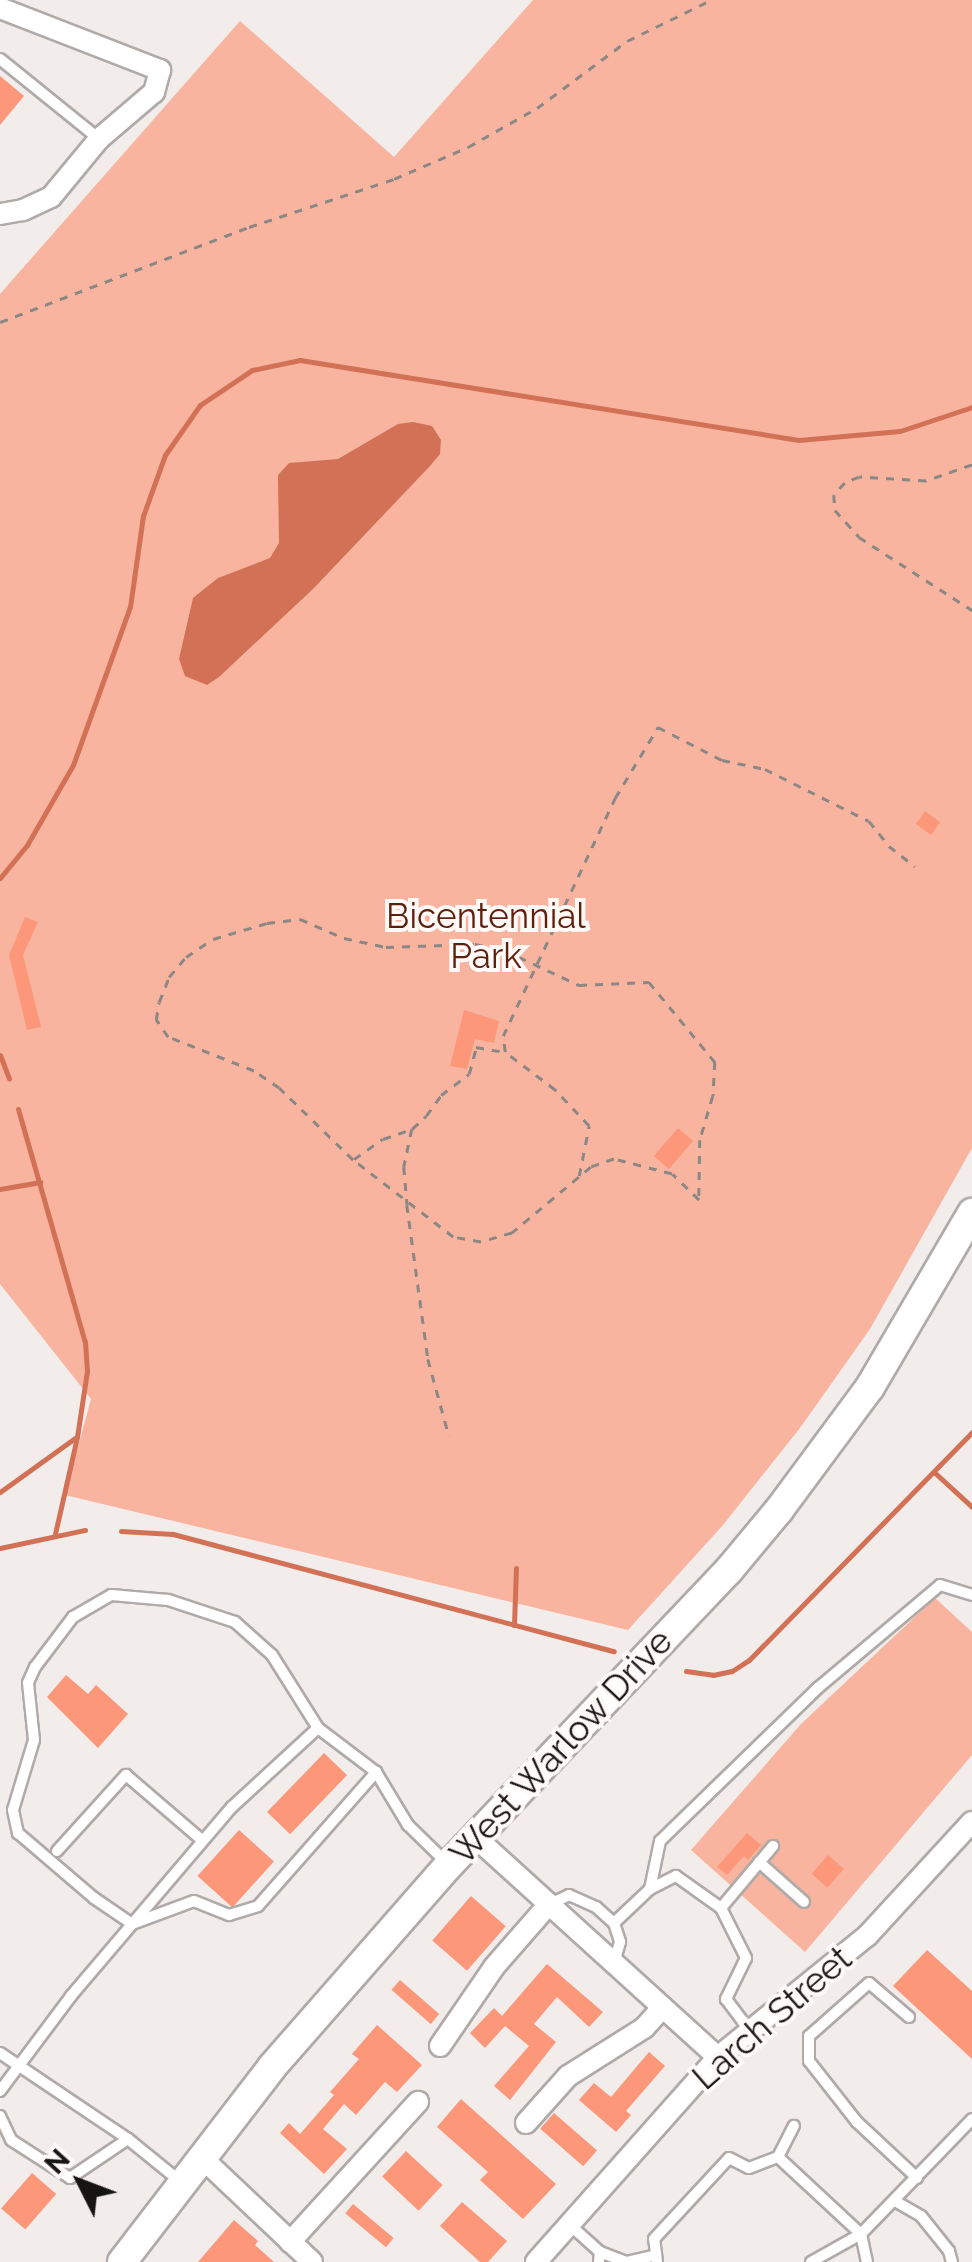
<!DOCTYPE html>
<style>
body{margin:0}
#map{position:relative;width:972px;height:2262px;overflow:hidden;background:#f2ecea;font-family:Raleway,sans-serif}
div>[style]{position:absolute}
[style*='--x']{left:calc(var(--x)*1px);top:calc(var(--y)*1px);width:calc(var(--w)*1px);rotate:calc(var(--a)*1deg)}
.green>*{inset:0;background:#f9b4a0}
.water>*{inset:0;background:#d27156}
.stream>*{height:5px;margin:-2.5px;padding:0 2.5px;transform-origin:2.5px;border-radius:2.5px;background:#d27156}
.building>*{inset:0;background:#fc977a;transform-origin:0 0}
.path>*{height:2.5px;margin-top:-1.25px;transform-origin:0;background:repeating-linear-gradient(90deg,#8b8785 0 8px,transparent 0 16px)}
.roads{filter:drop-shadow(2px 0 #b0aaa8) drop-shadow(-2px 0 #b0aaa8) drop-shadow(0 2px #b0aaa8) drop-shadow(0 -2px #b0aaa8)}
.lane>*{height:10px;margin:-5px;padding:0 5px;transform-origin:5px;border-radius:5px;background:#fff}
.street>*{height:20px;margin:-10px;padding:0 10px;transform-origin:10px;border-radius:10px;background:#fff}
.secondary>*{height:28px;margin:-14px;padding:0 14px;transform-origin:14px;border-radius:14px;background:#fff}
span{translate:-50% -50%;white-space:nowrap;text-align:center;line-height:1.15;-webkit-text-stroke:8px #fffaf8;paint-order:stroke}
.park-label{font-size:35px;color:#5e1f0d}
.street-label{font-size:35px;color:#171514}
.north{position:absolute;left:30px;top:2132px;width:100px;height:100px;-webkit-text-stroke:8px #fffaf8;paint-order:stroke;rotate:312deg;font-size:28px;font-weight:700;line-height:40px;text-align:center;color:#171514}
.north::after{content:'';display:block;margin:auto;width:35px;height:45px;background:#171514;clip-path:polygon(50% 0,100% 100%,50% 72%,0 100%)}
</style>
<div id="map">
<div class="green">
<div style="clip-path:polygon(533px 0,972px 0,972px 1148px,870px 1329px,800px 1428px,723px 1525px,628px 1630px,65px 1495px,91px 1399px,0 1284px,0 294px,240px 21px,394px 157px)"></div>
<div style="clip-path:polygon(935px 1598px,972px 1632px,972px 1755px,805px 1952px,691px 1850px,801px 1724px)"></div>
</div>
<div class="water">
<div style="clip-path:polygon(413px 422px,432px 426px,441px 440px,440px 454px,430px 466px,313px 589px,219px 677px,207px 685px,185px 676px,179px 659px,193px 598px,218px 578px,270px 558px,279px 543px,278px 475px,289px 463px,338px 459px,398px 424px)"></div>
</div>
<div class="stream">
<div style="--x:0;--y:878;--w:43;--a:-50.7"></div>
<div style="--x:27;--y:845;--w:92;--a:-60.1"></div>
<div style="--x:73;--y:765;--w:168;--a:-70.2"></div>
<div style="--x:130;--y:607;--w:92;--a:-81.9"></div>
<div style="--x:143;--y:516;--w:65;--a:-70.2"></div>
<div style="--x:165;--y:455;--w:61;--a:-55"></div>
<div style="--x:200;--y:405;--w:63;--a:-33.9"></div>
<div style="--x:252;--y:370;--w:49;--a:-11.8"></div>
<div style="--x:300;--y:360;--w:505;--a:9.11"></div>
<div style="--x:799;--y:440;--w:101;--a:-5.1"></div>
<div style="--x:900;--y:431;--w:76;--a:-18.4"></div>
<div style="--x:0;--y:1055;--w:25;--a:69"></div>
<div style="--x:18;--y:1109;--w:242;--a:74"></div>
<div style="--x:85;--y:1342;--w:29;--a:86"></div>
<div style="--x:87;--y:1371;--w:67;--a:98.6"></div>
<div style="--x:77;--y:1437;--w:99;--a:102.8"></div>
<div style="--x:0;--y:1189;--w:41;--a:-9.9"></div>
<div style="--x:934;--y:1472;--w:52;--a:42.6"></div>
<div style="--x:0;--y:1492;--w:92;--a:-35.8"></div>
<div style="--x:121;--y:1531;--w:52;--a:3.3"></div>
<div style="--x:173;--y:1534;--w:456;--a:14.9"></div>
<div style="--x:0;--y:1548;--w:87;--a:-12"></div>
<div style="--x:514;--y:1625;--w:57;--a:-88"></div>
<div style="--x:686;--y:1671;--w:27;--a:8"></div>
<div style="--x:713;--y:1675;--w:19;--a:-12"></div>
<div style="--x:732;--y:1671;--w:20;--a:-33"></div>
<div style="--x:749;--y:1660;--w:319;--a:-45.6"></div>
</div>
<div class="building">
<div style="clip-path:polygon(0 76px,24px 96px,0 125px)"></div>
<div style="left:925px;top:811px;width:19px;height:16px;rotate:36deg"></div>
<div style="clip-path:polygon(25px 917px,38px 922px,23px 955px,41px 1027px,27px 1030px,9px 955px)"></div>
<div style="clip-path:polygon(464px 1010px,499px 1021px,494px 1043px,475px 1039px,467px 1069px,450px 1066px)"></div>
<div style="left:678px;top:1128px;width:20px;height:37px;rotate:41deg"></div>
<div style="clip-path:polygon(66px 1675px,88px 1694px,96px 1685px,128px 1714px,98px 1748px,47px 1697px)"></div>
<div style="left:324px;top:1753px;width:32px;height:82px;rotate:44deg"></div>
<div style="left:239px;top:1830px;width:47px;height:62px;rotate:42deg"></div>
<div style="clip-path:polygon(747px 1833px,761px 1845px,748px 1860px,744px 1856px,727px 1875px,717px 1867px)"></div>
<div style="left:828px;top:1855px;width:21px;height:25px;rotate:41deg"></div>
<div style="left:471px;top:1896px;width:46px;height:59px;rotate:41deg"></div>
<div style="clip-path:polygon(927px 1950px,972px 1991px,972px 2059px,893px 1986px)"></div>
<div style="clip-path:polygon(547px 1964px,603px 2012px,589px 2027px,557px 1997px,534px 2024px,556px 2042px,510px 2100px,494px 2086px,529px 2046px,505px 2026px,485px 2048px,470px 2033px,494px 2008px,502px 2016px)"></div>
<div style="left:400px;top:1980px;width:52px;height:13px;rotate:41deg"></div>
<div style="clip-path:polygon(377px 2025px,422px 2065px,397px 2092px,385px 2082px,356px 2115px,344px 2104px,323px 2129px,347px 2149px,324px 2174px,280px 2133px,289px 2123px,300px 2134px,334px 2095px,330px 2092px,359px 2059px,352px 2054px)"></div>
<div style="clip-path:polygon(649px 2052px,665px 2066px,626px 2111px,631px 2115px,616px 2132px,579px 2100px,594px 2083px,611px 2097px)"></div>
<div style="clip-path:polygon(461px 2099px,556px 2184px,523px 2219px,480px 2180px,488px 2172px,437px 2127px)"></div>
<div style="left:554px;top:2113px;width:57px;height:21px;rotate:41deg"></div>
<div style="left:406px;top:2151px;width:50px;height:35px;rotate:43deg"></div>
<div style="left:32px;top:2173px;width:32px;height:47px;rotate:41deg"></div>
<div style="clip-path:polygon(462px 2202px,507px 2241px,488px 2262px,480px 2262px,440px 2226px)"></div>
<div style="left:353px;top:2204px;width:53px;height:12px;rotate:40deg"></div>
<div style="clip-path:polygon(234px 2220px,258px 2241px,255px 2245px,274px 2262px,198px 2262px)"></div>
</div>
<div class="path">
<div style="--x:0;--y:322;--w:267;--a:-20.9"></div>
<div style="--x:249;--y:227;--w:153;--a:-18.3"></div>
<div style="--x:394;--y:179;--w:81;--a:-23.4"></div>
<div style="--x:468;--y:147;--w:79;--a:-29.5"></div>
<div style="--x:537;--y:108;--w:112;--a:-36.7"></div>
<div style="--x:627;--y:41;--w:93;--a:-26"></div>
<div style="--x:972;--y:465;--w:49;--a:160.8"></div>
<div style="--x:926;--y:481;--w:67;--a:-176.6"></div>
<div style="--x:859;--y:477;--w:15;--a:157"></div>
<div style="--x:845;--y:483;--w:16;--a:133"></div>
<div style="--x:834;--y:495;--w:15;--a:86"></div>
<div style="--x:835;--y:510;--w:36;--a:48"></div>
<div style="--x:859;--y:537;--w:135;--a:32.9"></div>
<div style="--x:300;--y:919;--w:48;--a:23.4"></div>
<div style="--x:344;--y:938;--w:43;--a:12.1"></div>
<div style="--x:386;--y:947;--w:89;--a:-1.9"></div>
<div style="--x:475;--y:944;--w:30;--a:12"></div>
<div style="--x:504;--y:950;--w:83;--a:25"></div>
<div style="--x:579;--y:985;--w:70;--a:-2.5"></div>
<div style="--x:649;--y:982;--w:104;--a:50.5"></div>
<div style="--x:715;--y:1062;--w:34;--a:93"></div>
<div style="--x:713;--y:1096;--w:46;--a:106.5"></div>
<div style="--x:700;--y:1140;--w:60;--a:91"></div>
<div style="--x:699;--y:1200;--w:37;--a:-136"></div>
<div style="--x:672;--y:1174;--w:60;--a:-165.5"></div>
<div style="--x:614;--y:1159;--w:24;--a:161"></div>
<div style="--x:591;--y:1167;--w:103;--a:140.1"></div>
<div style="--x:512;--y:1233;--w:32;--a:164"></div>
<div style="--x:481;--y:1242;--w:28;--a:-170"></div>
<div style="--x:453;--y:1237;--w:126;--a:-142.4"></div>
<div style="--x:353;--y:1160;--w:103;--a:-135.8"></div>
<div style="--x:279;--y:1088;--w:30;--a:-146"></div>
<div style="--x:254;--y:1071;--w:92;--a:-158.4"></div>
<div style="--x:168;--y:1037;--w:21;--a:-125"></div>
<div style="--x:156;--y:1020;--w:18;--a:-81"></div>
<div style="--x:159;--y:1002;--w:27;--a:-68"></div>
<div style="--x:169;--y:977;--w:26;--a:-50"></div>
<div style="--x:186;--y:957;--w:32;--a:-34"></div>
<div style="--x:213;--y:939;--w:56;--a:-16.5"></div>
<div style="--x:267;--y:923;--w:33;--a:-7"></div>
<div style="--x:412;--y:1129;--w:39;--a:102"></div>
<div style="--x:404;--y:1167;--w:38;--a:85"></div>
<div style="--x:407;--y:1205;--w:155;--a:82.2"></div>
<div style="--x:428;--y:1359;--w:80;--a:74.7"></div>
<div style="--x:354;--y:1159;--w:35;--a:-35"></div>
<div style="--x:383;--y:1139;--w:31;--a:-19"></div>
<div style="--x:412;--y:1129;--w:19;--a:-43"></div>
<div style="--x:426;--y:1116;--w:26;--a:-54"></div>
<div style="--x:441;--y:1095;--w:35;--a:-37"></div>
<div style="--x:469;--y:1074;--w:28;--a:-75"></div>
<div style="--x:476;--y:1047;--w:28;--a:10"></div>
<div style="--x:579;--y:1176;--w:51;--a:-78.7"></div>
<div style="--x:589;--y:1126;--w:50;--a:-133.4"></div>
<div style="--x:555;--y:1090;--w:63;--a:-142.8"></div>
<div style="--x:505;--y:1052;--w:16;--a:-97"></div>
<div style="--x:503;--y:1036;--w:263;--a:-64.8"></div>
<div style="--x:615;--y:798;--w:83;--a:-58.8"></div>
<div style="--x:658;--y:727;--w:72;--a:27.3"></div>
<div style="--x:722;--y:760;--w:44;--a:11.8"></div>
<div style="--x:765;--y:769;--w:116;--a:26.6"></div>
<div style="--x:869;--y:821;--w:32;--a:51"></div>
<div style="--x:889;--y:846;--w:33;--a:38"></div>
</div>
<div class="roads">
<div class="lane">
<div style="--x:0;--y:59;--w:127;--a:38.9"></div>
<div style="--x:318;--y:1728;--w:86;--a:-122.2"></div>
<div style="--x:272;--y:1655;--w:50;--a:-138.3"></div>
<div style="--x:235;--y:1622;--w:71;--a:-161.8"></div>
<div style="--x:168;--y:1600;--w:57;--a:-175"></div>
<div style="--x:111;--y:1595;--w:44;--a:149.9"></div>
<div style="--x:73;--y:1617;--w:63;--a:127.2"></div>
<div style="--x:35;--y:1667;--w:17;--a:114"></div>
<div style="--x:28;--y:1683;--w:57;--a:84"></div>
<div style="--x:34;--y:1740;--w:73;--a:106.7"></div>
<div style="--x:13;--y:1810;--w:24;--a:78"></div>
<div style="--x:18;--y:1833;--w:100;--a:40.5"></div>
<div style="--x:94;--y:1898;--w:46;--a:34.4"></div>
<div style="--x:132;--y:1924;--w:66;--a:-20.4"></div>
<div style="--x:194;--y:1901;--w:38;--a:22"></div>
<div style="--x:229;--y:1915;--w:30;--a:-17"></div>
<div style="--x:258;--y:1906;--w:179;--a:-48.6"></div>
<div style="--x:57;--y:1851;--w:103;--a:-47.8"></div>
<div style="--x:126;--y:1775;--w:101;--a:40.6"></div>
<div style="--x:759;--y:1862;--w:60;--a:41.6"></div>
<div style="--x:650;--y:1889;--w:49;--a:-78.2"></div>
<div style="--x:660;--y:1841;--w:221;--a:-44.1"></div>
<div style="--x:819;--y:1687;--w:158;--a:-40.1"></div>
<div style="--x:940;--y:1585;--w:34;--a:17"></div>
<div style="--x:550;--y:1904;--w:21;--a:-25"></div>
<div style="--x:569;--y:1895;--w:30;--a:24"></div>
<div style="--x:596;--y:1907;--w:24;--a:42"></div>
<div style="--x:614;--y:1923;--w:20;--a:72"></div>
<div style="--x:620;--y:1942;--w:22;--a:106"></div>
<div style="--x:721;--y:1908;--w:81;--a:-50"></div>
<div style="--x:614;--y:1923;--w:50;--a:-43.4"></div>
<div style="--x:650;--y:1889;--w:29;--a:-27"></div>
<div style="--x:676;--y:1876;--w:55;--a:35.4"></div>
<div style="--x:721;--y:1908;--w:56;--a:63.4"></div>
<div style="--x:746;--y:1958;--w:46;--a:116"></div>
<div style="--x:726;--y:1999;--w:40;--a:53"></div>
<div style="--x:909;--y:2017;--w:52;--a:-139.6"></div>
<div style="--x:869;--y:1983;--w:80;--a:138.5"></div>
<div style="--x:809;--y:2036;--w:25;--a:90"></div>
<div style="--x:809;--y:2061;--w:78;--a:51.8"></div>
<div style="--x:857;--y:2122;--w:82;--a:43"></div>
<div style="--x:0;--y:2053;--w:154;--a:33.9"></div>
<div style="--x:128;--y:2139;--w:68;--a:39.1"></div>
<div style="--x:0;--y:2091;--w:119;--a:-53.2"></div>
<div style="--x:71;--y:1996;--w:248;--a:-49.6"></div>
<div style="--x:232;--y:1807;--w:117;--a:-42.6"></div>
<div style="--x:318;--y:1728;--w:73;--a:37.2"></div>
<div style="--x:376;--y:1772;--w:62;--a:58.9"></div>
<div style="--x:408;--y:1825;--w:56;--a:44.3"></div>
<div style="--x:0;--y:2116;--w:26;--a:65"></div>
<div style="--x:11;--y:2140;--w:70;--a:32.8"></div>
<div style="--x:70;--y:2178;--w:70;--a:-33.9"></div>
<div style="--x:778;--y:2157;--w:113;--a:42.9"></div>
<div style="--x:861;--y:2234;--w:29;--a:78"></div>
<div style="--x:895;--y:2201;--w:30;--a:30"></div>
<div style="--x:921;--y:2216;--w:45;--a:51.3"></div>
<div style="--x:949;--y:2251;--w:11;--a:75"></div>
<div style="--x:570;--y:2225;--w:40;--a:42"></div>
<div style="--x:600;--y:2252;--w:10;--a:96"></div>
<div style="--x:600;--y:2252;--w:28;--a:21"></div>
<div style="--x:626;--y:2262;--w:31;--a:-13"></div>
<div style="--x:657;--y:2262;--w:23;--a:-97"></div>
<div style="--x:654;--y:2239;--w:110;--a:-47.2"></div>
<div style="--x:729;--y:2158;--w:22;--a:27"></div>
<div style="--x:749;--y:2168;--w:31;--a:-21"></div>
<div style="--x:778;--y:2157;--w:35;--a:-63"></div>
<div style="--x:811;--y:2262;--w:57;--a:-29.2"></div>
<div style="--x:861;--y:2234;--w:160;--a:-46"></div>
</div>
<div class="street">
<div style="--x:0;--y:8;--w:172;--a:21.2"></div>
<div style="--x:160;--y:70;--w:23;--a:105"></div>
<div style="--x:154;--y:92;--w:72;--a:139.5"></div>
<div style="--x:99;--y:139;--w:75;--a:129.6"></div>
<div style="--x:51;--y:197;--w:31;--a:155"></div>
<div style="--x:23;--y:210;--w:23;--a:170"></div>
<div style="--x:475;--y:1837;--w:328;--a:42.2"></div>
<div style="--x:440;--y:2046;--w:96;--a:-55.6"></div>
<div style="--x:494;--y:1967;--w:84;--a:-48.9"></div>
<div style="--x:526;--y:2123;--w:63;--a:-48.2"></div>
<div style="--x:568;--y:2076;--w:90;--a:-32.3"></div>
<div style="--x:644;--y:2028;--w:28;--a:-48"></div>
<div style="--x:200;--y:2156;--w:154;--a:43.4"></div>
<div style="--x:290;--y:2242;--w:190;--a:-47.6"></div>
<div style="--x:536;--y:2262;--w:274;--a:-48.4"></div>
<div style="--x:718;--y:2057;--w:192;--a:-39.1"></div>
<div style="--x:867;--y:1936;--w:155;--a:-47.4"></div>
</div>
<div class="secondary">
<div style="--x:122;--y:2262;--w:246;--a:-52.4"></div>
<div style="--x:272;--y:2067;--w:269;--a:-48.8"></div>
<div style="--x:449;--y:1865;--w:407;--a:-46.5"></div>
<div style="--x:729;--y:1570;--w:78;--a:-50.2"></div>
<div style="--x:779;--y:1510;--w:153;--a:-53.5"></div>
<div style="--x:870;--y:1387;--w:202;--a:-59.6"></div>
</div>
</div>
<div class="park-label">
<span style="left:486px;top:936px">Bicentennial<br>Park</span>
</div>
<div class="street-label">
<span style="left:561px;top:1747px;rotate:-47deg">West Warlow Drive</span>
<span style="left:772px;top:2018px;rotate:-41deg">Larch Street</span>
</div>
<div class="north">N</div>
</div>
